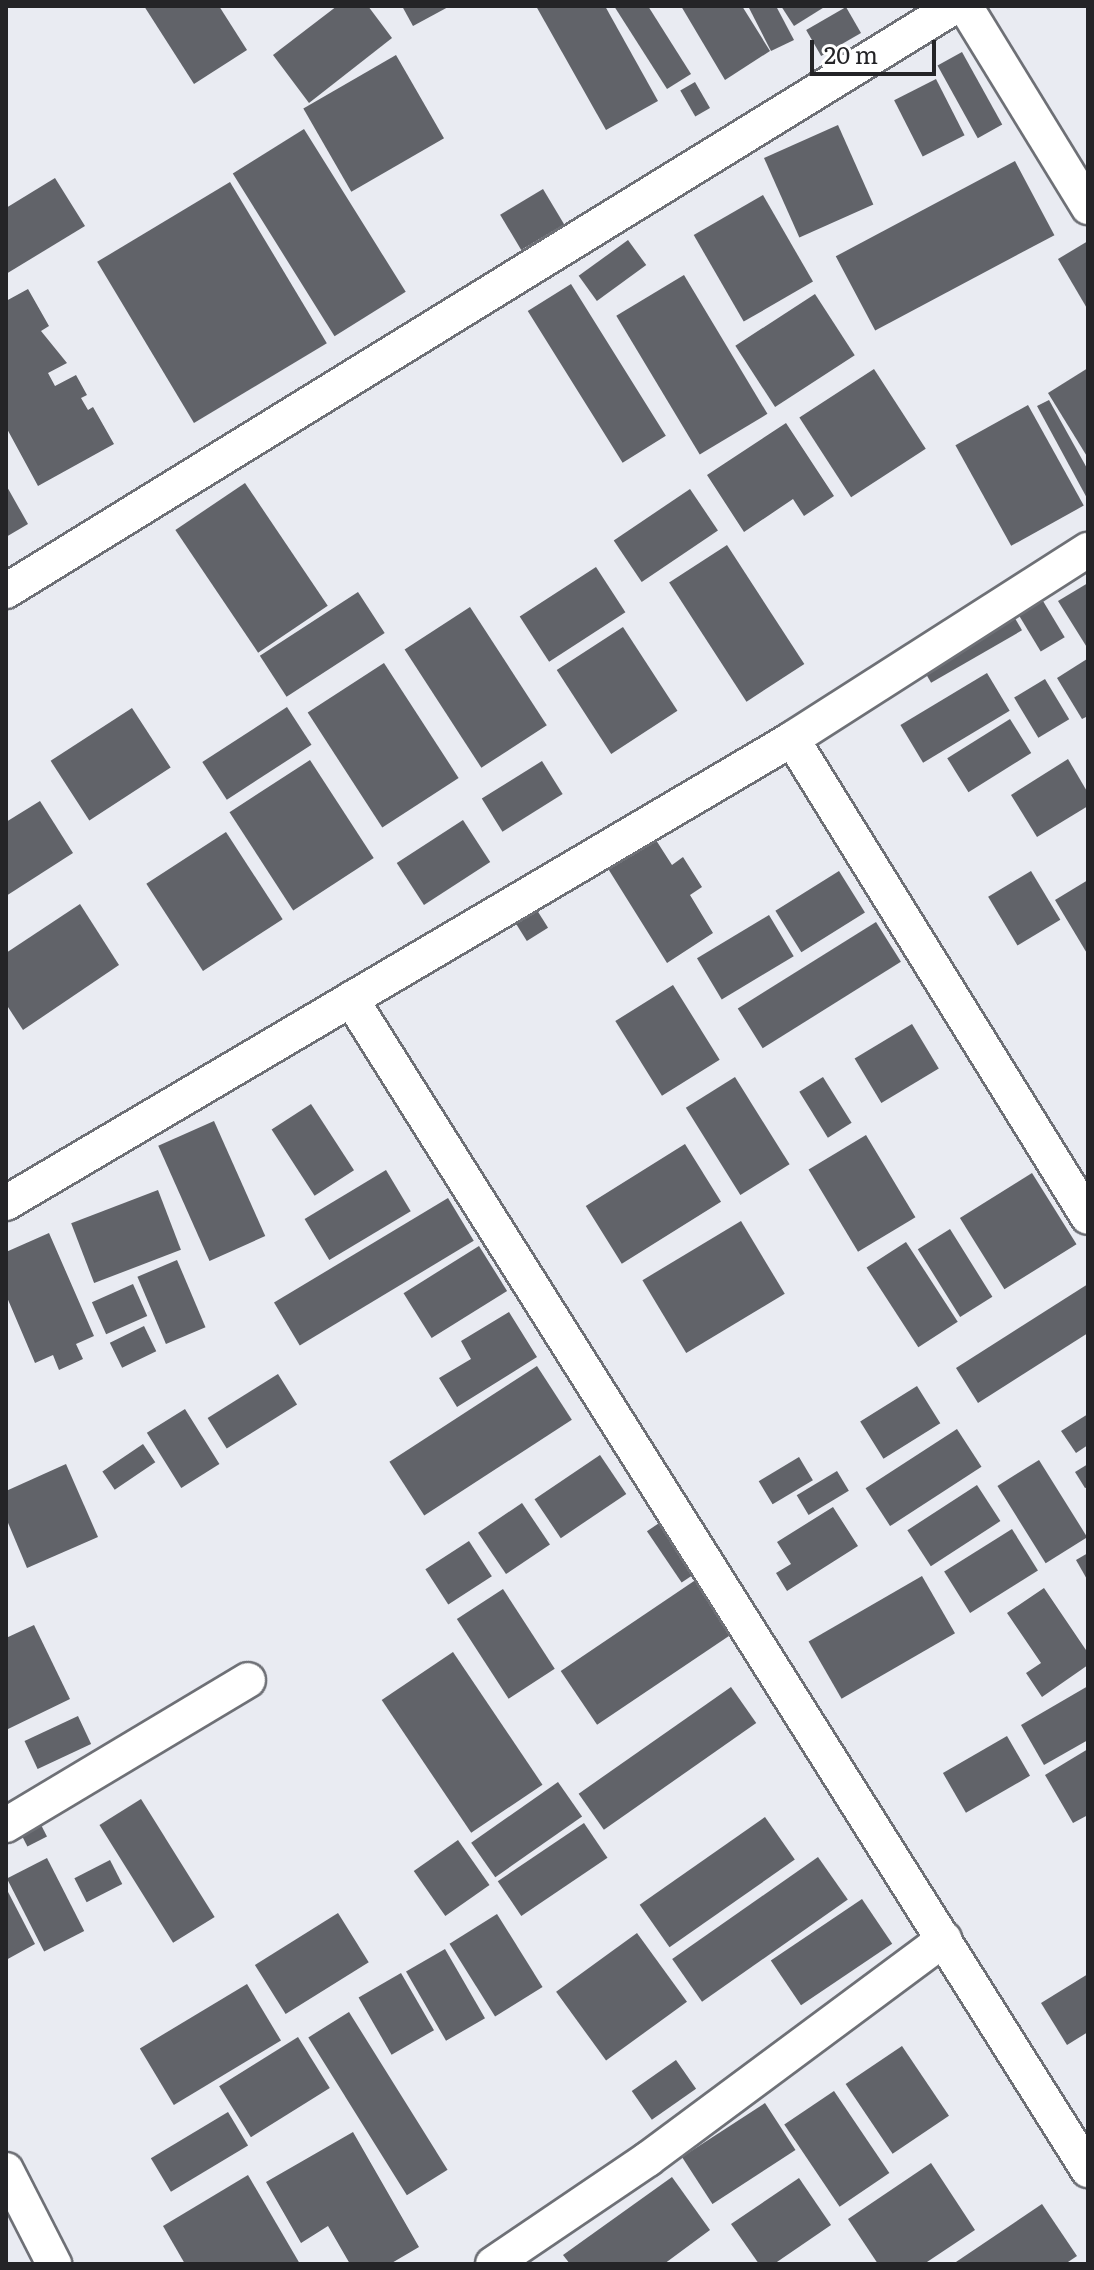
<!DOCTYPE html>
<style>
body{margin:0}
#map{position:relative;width:1094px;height:2270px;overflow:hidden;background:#e9ebf2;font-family:Literata,serif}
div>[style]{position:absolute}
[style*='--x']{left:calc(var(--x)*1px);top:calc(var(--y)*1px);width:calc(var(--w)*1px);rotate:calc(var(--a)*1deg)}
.building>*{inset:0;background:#616369;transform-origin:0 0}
.roads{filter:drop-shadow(2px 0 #6e7076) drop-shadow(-2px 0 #6e7076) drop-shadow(0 2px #6e7076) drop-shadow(0 -2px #6e7076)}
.street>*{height:34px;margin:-17px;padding:0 17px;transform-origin:17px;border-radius:17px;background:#fff}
span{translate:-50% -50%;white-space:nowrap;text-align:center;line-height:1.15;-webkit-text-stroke:8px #fff;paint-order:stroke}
.frame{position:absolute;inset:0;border:8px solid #242427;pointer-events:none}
.scale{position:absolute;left:810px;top:40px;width:126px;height:36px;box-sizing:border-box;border:4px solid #242427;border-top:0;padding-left:10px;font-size:24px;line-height:28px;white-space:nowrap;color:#242427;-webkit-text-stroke:6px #fff;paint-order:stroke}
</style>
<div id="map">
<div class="building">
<div style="clip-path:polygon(144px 6px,219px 6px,247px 50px,194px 84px)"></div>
<div style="clip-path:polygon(337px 6px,368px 6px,392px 38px,309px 103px,273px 55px)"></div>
<div style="clip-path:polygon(402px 6px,450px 6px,413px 26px)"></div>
<div style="clip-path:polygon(536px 6px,605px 6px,658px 101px,606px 130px)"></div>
<div style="clip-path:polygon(614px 6px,648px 6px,691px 74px,667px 89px)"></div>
<div style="clip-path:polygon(681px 6px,742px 6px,770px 51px,725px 80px)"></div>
<div style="clip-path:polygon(748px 6px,776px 6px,794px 40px,771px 51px)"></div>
<div style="clip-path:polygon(781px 6px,826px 6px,794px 26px)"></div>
<div style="left:846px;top:7px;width:30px;height:46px;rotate:60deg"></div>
<div style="left:962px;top:52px;width:83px;height:28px;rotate:61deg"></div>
<div style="left:396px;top:55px;width:96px;height:107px;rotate:60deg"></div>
<div style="left:936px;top:79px;width:63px;height:47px;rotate:63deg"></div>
<div style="left:695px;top:82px;width:30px;height:17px;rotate:60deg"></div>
<div style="left:838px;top:125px;width:87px;height:81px;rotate:66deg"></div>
<div style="left:304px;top:129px;width:192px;height:84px;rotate:58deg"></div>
<div style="left:1015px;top:161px;width:84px;height:203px;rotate:62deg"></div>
<div style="clip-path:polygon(55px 178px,85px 226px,6px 274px,6px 208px)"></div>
<div style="left:230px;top:182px;width:188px;height:155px;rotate:59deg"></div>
<div style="left:543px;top:189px;width:41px;height:50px;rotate:59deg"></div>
<div style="left:763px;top:195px;width:100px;height:80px;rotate:60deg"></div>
<div style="left:628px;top:240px;width:31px;height:61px;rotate:54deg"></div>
<div style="clip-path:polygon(1088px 241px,1088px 310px,1058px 259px)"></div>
<div style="left:684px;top:275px;width:162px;height:79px;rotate:59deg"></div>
<div style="left:571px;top:284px;width:179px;height:51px;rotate:58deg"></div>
<div style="clip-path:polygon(28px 289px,49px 326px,41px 331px,67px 363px,48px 373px,55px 386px,76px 375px,87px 395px,81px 398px,88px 410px,93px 407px,114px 444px,38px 486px,6px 427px,6px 301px)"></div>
<div style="left:815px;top:294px;width:73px;height:95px;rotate:57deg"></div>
<div style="clip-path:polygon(1088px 368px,1088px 458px,1048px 393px)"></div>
<div style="left:874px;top:369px;width:95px;height:89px;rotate:57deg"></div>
<div style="clip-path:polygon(1049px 400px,1088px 470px,1088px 500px,1037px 406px)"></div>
<div style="left:1028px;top:405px;width:115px;height:83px;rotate:61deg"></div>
<div style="clip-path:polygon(786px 423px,834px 496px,804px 516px,793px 499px,744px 532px,707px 475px)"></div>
<div style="left:245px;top:483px;width:148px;height:84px;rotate:56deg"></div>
<div style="clip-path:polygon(6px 485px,28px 524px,6px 537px)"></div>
<div style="left:690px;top:489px;width:50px;height:92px;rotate:56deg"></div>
<div style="left:727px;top:545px;width:142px;height:69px;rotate:57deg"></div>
<div style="left:596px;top:567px;width:54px;height:91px;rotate:57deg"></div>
<div style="clip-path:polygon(1088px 583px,1088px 649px,1058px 601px)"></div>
<div style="left:358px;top:592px;width:49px;height:117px;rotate:57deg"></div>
<div style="left:1040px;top:596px;width:48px;height:28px;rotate:59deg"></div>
<div style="left:470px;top:607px;width:141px;height:78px;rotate:57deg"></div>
<div style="left:1012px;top:613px;width:20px;height:105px;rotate:60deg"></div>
<div style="left:623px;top:627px;width:100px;height:79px;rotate:57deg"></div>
<div style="clip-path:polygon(1087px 659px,1088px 716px,1082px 719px,1057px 678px)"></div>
<div style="left:384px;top:663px;width:137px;height:91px;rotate:57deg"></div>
<div style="left:987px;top:673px;width:44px;height:101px;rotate:59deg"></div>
<div style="left:1045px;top:679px;width:47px;height:36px;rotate:59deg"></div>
<div style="left:287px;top:707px;width:45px;height:101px;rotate:57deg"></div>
<div style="left:132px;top:708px;width:71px;height:97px;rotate:57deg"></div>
<div style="left:1010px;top:719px;width:40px;height:74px;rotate:58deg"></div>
<div style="clip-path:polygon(1068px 759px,1088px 793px,1088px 806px,1037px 837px,1011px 795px)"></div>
<div style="left:310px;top:760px;width:117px;height:96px;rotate:57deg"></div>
<div style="left:542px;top:761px;width:39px;height:71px;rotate:58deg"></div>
<div style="clip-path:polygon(40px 801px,73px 853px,6px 896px,6px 822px)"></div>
<div style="left:463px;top:820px;width:50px;height:79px;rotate:57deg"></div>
<div style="left:226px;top:832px;width:104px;height:95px;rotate:57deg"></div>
<div style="clip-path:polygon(654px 837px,672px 865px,683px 857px,702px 887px,690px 895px,713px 933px,667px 963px,607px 867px)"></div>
<div style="left:839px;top:871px;width:49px;height:75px;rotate:58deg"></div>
<div style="left:1031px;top:871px;width:57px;height:50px;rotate:59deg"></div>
<div style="clip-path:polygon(1088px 880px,1088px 955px,1055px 900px)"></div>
<div style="left:530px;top:899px;width:34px;height:25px;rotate:58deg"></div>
<div style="clip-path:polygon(80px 904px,119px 965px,23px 1030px,6px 1004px,6px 953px)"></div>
<div style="left:769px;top:915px;width:48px;height:84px;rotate:59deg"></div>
<div style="left:876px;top:922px;width:47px;height:163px;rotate:58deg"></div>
<div style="left:673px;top:985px;width:88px;height:68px;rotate:58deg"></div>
<div style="left:912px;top:1024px;width:52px;height:67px;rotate:59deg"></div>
<div style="left:735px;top:1077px;width:103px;height:58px;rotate:58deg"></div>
<div style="left:823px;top:1077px;width:54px;height:28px;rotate:58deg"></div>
<div style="left:311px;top:1104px;width:79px;height:47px;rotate:57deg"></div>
<div style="left:214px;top:1121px;width:126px;height:61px;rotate:66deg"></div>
<div style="left:866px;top:1135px;width:96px;height:67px;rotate:59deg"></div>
<div style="left:685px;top:1144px;width:68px;height:117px;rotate:58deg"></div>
<div style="left:386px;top:1170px;width:48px;height:95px;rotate:59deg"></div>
<div style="left:1032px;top:1173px;width:84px;height:85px;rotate:58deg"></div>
<div style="left:158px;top:1190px;width:64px;height:93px;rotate:69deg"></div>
<div style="left:448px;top:1198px;width:50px;height:203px;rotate:59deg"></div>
<div style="left:741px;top:1221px;width:85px;height:115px;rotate:59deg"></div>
<div style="left:950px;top:1229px;width:80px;height:38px;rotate:58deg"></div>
<div style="clip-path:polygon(49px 1233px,94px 1336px,76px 1344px,83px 1359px,59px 1370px,53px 1355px,35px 1363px,6px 1295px,6px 1252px)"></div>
<div style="left:906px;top:1242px;width:95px;height:47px;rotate:57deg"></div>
<div style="left:479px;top:1246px;width:53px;height:89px;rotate:58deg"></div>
<div style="left:177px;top:1260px;width:73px;height:43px;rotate:67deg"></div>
<div style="left:133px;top:1284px;width:35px;height:45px;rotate:66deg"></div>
<div style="clip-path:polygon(1088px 1284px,1088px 1333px,978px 1403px,956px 1368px)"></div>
<div style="clip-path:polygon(509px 1312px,537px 1357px,457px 1407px,439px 1378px,471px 1359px,461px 1341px)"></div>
<div style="left:144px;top:1326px;width:28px;height:38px;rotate:64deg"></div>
<div style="left:537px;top:1366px;width:64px;height:176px;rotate:57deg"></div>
<div style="left:278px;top:1374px;width:36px;height:83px;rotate:58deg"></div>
<div style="left:917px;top:1386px;width:44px;height:67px;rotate:58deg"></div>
<div style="left:185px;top:1409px;width:65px;height:45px;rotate:58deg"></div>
<div style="clip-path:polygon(1088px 1414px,1088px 1445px,1076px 1453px,1061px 1431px)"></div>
<div style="left:957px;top:1429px;width:45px;height:109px;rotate:57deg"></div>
<div style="left:143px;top:1444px;width:22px;height:49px;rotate:56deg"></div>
<div style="left:600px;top:1455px;width:47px;height:79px;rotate:56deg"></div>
<div style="left:799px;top:1457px;width:27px;height:47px;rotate:59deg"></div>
<div style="left:1039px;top:1460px;width:91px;height:49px;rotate:58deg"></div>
<div style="clip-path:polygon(66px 1464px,98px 1537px,27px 1568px,6px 1518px,6px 1491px)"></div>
<div style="clip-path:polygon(1088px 1464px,1088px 1487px,1085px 1488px,1075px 1472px)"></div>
<div style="left:837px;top:1471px;width:23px;height:47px;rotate:59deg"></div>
<div style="left:977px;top:1485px;width:43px;height:83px;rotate:57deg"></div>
<div style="left:522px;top:1503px;width:50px;height:53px;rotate:56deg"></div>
<div style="clip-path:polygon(833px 1507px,858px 1546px,787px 1591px,776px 1573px,791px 1564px,777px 1542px)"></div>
<div style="left:671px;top:1515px;width:62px;height:29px;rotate:56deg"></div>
<div style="left:1012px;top:1529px;width:49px;height:80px;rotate:58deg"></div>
<div style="left:469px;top:1541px;width:42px;height:52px;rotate:57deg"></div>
<div style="clip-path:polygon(1088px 1553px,1088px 1581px,1076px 1560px)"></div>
<div style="left:922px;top:1576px;width:66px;height:131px;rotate:60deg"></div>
<div style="left:700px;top:1577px;width:65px;height:168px;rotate:56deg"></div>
<div style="clip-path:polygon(1044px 1588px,1088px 1653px,1088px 1665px,1042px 1697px,1026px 1673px,1041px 1663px,1007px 1613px)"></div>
<div style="left:503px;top:1589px;width:95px;height:55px;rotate:57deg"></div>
<div style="clip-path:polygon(34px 1625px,70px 1699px,6px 1730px,6px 1638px)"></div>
<div style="left:453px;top:1652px;width:160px;height:86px;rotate:56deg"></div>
<div style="clip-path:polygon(1088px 1686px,1088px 1740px,1044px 1765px,1021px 1725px)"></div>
<div style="left:731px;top:1687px;width:44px;height:186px;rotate:55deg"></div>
<div style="left:78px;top:1716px;width:31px;height:59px;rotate:65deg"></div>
<div style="left:1007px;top:1736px;width:46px;height:74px;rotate:60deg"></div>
<div style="clip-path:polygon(1088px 1749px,1088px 1815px,1073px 1823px,1045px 1775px)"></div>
<div style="left:558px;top:1782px;width:42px;height:106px;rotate:55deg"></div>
<div style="left:141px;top:1799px;width:139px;height:49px;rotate:58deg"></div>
<div style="left:37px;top:1817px;width:22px;height:22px;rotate:63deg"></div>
<div style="left:765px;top:1817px;width:52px;height:153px;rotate:55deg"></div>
<div style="left:584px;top:1823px;width:42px;height:104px;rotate:56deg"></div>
<div style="left:458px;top:1840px;width:55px;height:54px;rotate:55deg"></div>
<div style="left:818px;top:1857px;width:52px;height:178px;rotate:55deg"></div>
<div style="left:47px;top:1858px;width:82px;height:45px;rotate:63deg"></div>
<div style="left:110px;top:1860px;width:27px;height:40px;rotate:63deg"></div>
<div style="clip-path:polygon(6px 1888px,35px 1944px,6px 1960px)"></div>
<div style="left:862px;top:1899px;width:54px;height:110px;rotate:56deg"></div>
<div style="left:338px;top:1913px;width:58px;height:98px;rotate:58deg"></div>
<div style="left:497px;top:1914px;width:86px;height:56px;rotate:58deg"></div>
<div style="left:637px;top:1933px;width:85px;height:100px;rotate:54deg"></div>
<div style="left:445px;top:1949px;width:80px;height:45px;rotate:60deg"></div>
<div style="left:401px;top:1973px;width:66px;height:49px;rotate:60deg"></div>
<div style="clip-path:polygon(1088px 1974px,1088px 2032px,1067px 2045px,1041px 2003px)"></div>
<div style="left:247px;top:1984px;width:66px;height:125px;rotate:59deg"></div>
<div style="left:349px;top:2012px;width:186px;height:48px;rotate:58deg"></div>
<div style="left:298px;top:2037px;width:60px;height:93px;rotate:58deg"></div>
<div style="left:902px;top:2046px;width:84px;height:68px;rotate:56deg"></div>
<div style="left:676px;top:2060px;width:35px;height:54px;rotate:55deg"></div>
<div style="left:834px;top:2091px;width:99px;height:60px;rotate:56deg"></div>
<div style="left:765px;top:2103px;width:56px;height:99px;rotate:57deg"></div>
<div style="left:228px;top:2112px;width:39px;height:90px;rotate:59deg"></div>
<div style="clip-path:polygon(353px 2132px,419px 2247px,390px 2264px,350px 2264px,328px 2226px,301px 2243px,266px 2182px)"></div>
<div style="clip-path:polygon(931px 2163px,975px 2230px,924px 2264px,878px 2264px,848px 2219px)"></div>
<div style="clip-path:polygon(248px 2175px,300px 2264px,185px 2264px,163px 2226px)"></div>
<div style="clip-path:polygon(672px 2177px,710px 2230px,664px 2264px,570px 2264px,563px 2255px)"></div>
<div style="clip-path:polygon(799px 2178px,831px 2225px,774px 2264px,759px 2264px,731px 2224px)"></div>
<div style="clip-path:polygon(1042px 2204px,1077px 2256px,1065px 2264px,953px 2264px)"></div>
</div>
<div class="roads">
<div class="street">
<div style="--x:965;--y:6;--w:236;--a:58.5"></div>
<div style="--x:6;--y:591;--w:1115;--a:-31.65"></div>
<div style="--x:792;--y:739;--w:562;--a:58.23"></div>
<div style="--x:351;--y:999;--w:1384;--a:57.81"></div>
<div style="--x:6;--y:1203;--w:913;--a:-30.55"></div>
<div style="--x:792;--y:739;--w:351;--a:-32.6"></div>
<div style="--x:6;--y:1825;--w:282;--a:-30.9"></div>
<div style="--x:6;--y:2170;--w:106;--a:62.9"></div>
<div style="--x:493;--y:2264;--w:187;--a:-34.1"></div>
<div style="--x:648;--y:2159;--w:369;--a:-36.6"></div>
</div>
</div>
<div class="frame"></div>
<div class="scale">20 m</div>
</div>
